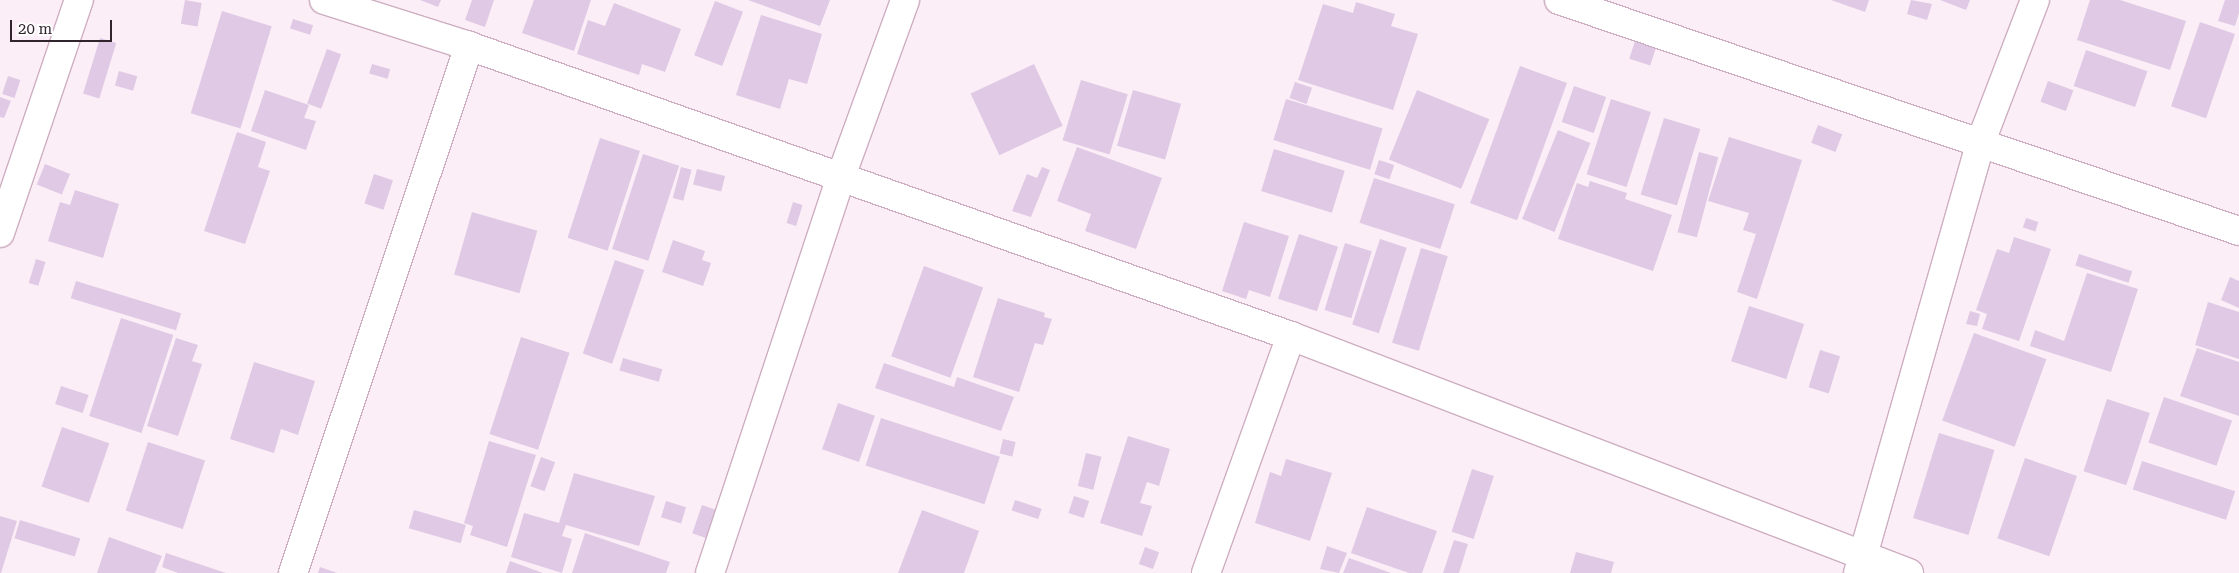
<!DOCTYPE html>
<style>
body{margin:0}
#map{position:relative;width:2239px;height:573px;overflow:hidden;background:#fceef6;font-family:"Roboto Serif",serif}
div>[style]{position:absolute}
[style*='--x']{left:calc(var(--x)*1px);top:calc(var(--y)*1px);width:calc(var(--w)*1px);rotate:calc(var(--a)*1deg)}
.building>*{inset:0;background:#dfc9e5;transform-origin:0 0}
.roads{filter:drop-shadow(1px 0 #ceaec2) drop-shadow(-1px 0 #ceaec2) drop-shadow(0 1px #ceaec2) drop-shadow(0 -1px #ceaec2)}
.minor>*{height:28px;margin:-14px;padding:0 14px;transform-origin:14px;border-radius:14px;background:#fff}
span{translate:-50% -50%;white-space:nowrap;text-align:center;line-height:1.15;-webkit-text-stroke:4px #fff;paint-order:stroke}
.scale{position:absolute;left:10px;top:20px;width:102px;height:22px;box-sizing:border-box;border:2px solid #31242c;border-top:0;padding-left:6px;font-size:15px;line-height:18px;white-space:nowrap;color:#31242c;-webkit-text-stroke:4px #fff;paint-order:stroke}
</style>
<div id="map">
<div class="building">
<div style="left:185px;top:0;width:17px;height:24px;rotate:10deg"></div>
<div style="clip-path:polygon(420px 0,441px 0,438px 7px)"></div>
<div style="clip-path:polygon(472px 0,494px 0,485px 27px,465px 20px)"></div>
<div style="clip-path:polygon(534px 0,591px 0,574px 51px,522px 33px)"></div>
<div style="clip-path:polygon(748px 0,830px 0,820px 26px)"></div>
<div style="clip-path:polygon(1831px 0,1869px 0,1865px 12px)"></div>
<div style="clip-path:polygon(1911px 0,1932px 4px,1927px 20px,1907px 14px)"></div>
<div style="clip-path:polygon(1940px 0,1970px 0,1966px 10px)"></div>
<div style="clip-path:polygon(2090px 0,2120px 0,2186px 21px,2170px 70px,2077px 40px)"></div>
<div style="clip-path:polygon(2225px 0,2239px 0,2239px 13px,2235px 26px,2218px 21px)"></div>
<div style="left:715px;top:1px;width:30px;height:58px;rotate:21deg"></div>
<div style="clip-path:polygon(1356px 2px,1395px 14px,1391px 26px,1418px 34px,1393px 110px,1298px 80px,1323px 4px,1353px 13px)"></div>
<div style="clip-path:polygon(614px 3px,681px 29px,665px 72px,642px 64px,639px 75px,577px 54px,588px 20px,605px 26px)"></div>
<div style="left:222px;top:11px;width:52px;height:107px;rotate:17deg"></div>
<div style="clip-path:polygon(761px 15px,822px 34px,807px 84px,789px 79px,780px 109px,736px 95px)"></div>
<div style="left:293px;top:19px;width:21px;height:10px;rotate:17deg"></div>
<div style="left:2200px;top:22px;width:37px;height:89px;rotate:19deg"></div>
<div style="left:1637px;top:35px;width:22px;height:25px;rotate:18deg"></div>
<div style="left:100px;top:38px;width:17px;height:58px;rotate:17deg"></div>
<div style="left:327px;top:49px;width:15px;height:58px;rotate:20deg"></div>
<div style="left:2086px;top:50px;width:65px;height:38px;rotate:19deg"></div>
<div style="left:372px;top:64px;width:19px;height:10px;rotate:16deg"></div>
<div style="left:1034px;top:64px;width:68px;height:70px;rotate:65deg"></div>
<div style="left:1520px;top:66px;width:50px;height:146px;rotate:20deg"></div>
<div style="left:119px;top:71px;width:19px;height:15px;rotate:16deg"></div>
<div style="left:8px;top:76px;width:13px;height:19px;rotate:18deg"></div>
<div style="left:1081px;top:80px;width:49px;height:63px;rotate:17deg"></div>
<div style="left:2048px;top:81px;width:27px;height:22px;rotate:20deg"></div>
<div style="left:1295px;top:82px;width:18px;height:17px;rotate:19deg"></div>
<div style="left:1574px;top:86px;width:34px;height:38px;rotate:19deg"></div>
<div style="clip-path:polygon(265px 90px,309px 105px,304px 118px,316px 121px,306px 150px,251px 131px)"></div>
<div style="left:1133px;top:90px;width:50px;height:58px;rotate:16deg"></div>
<div style="left:1417px;top:90px;width:78px;height:75px;rotate:22deg"></div>
<div style="clip-path:polygon(0 97px,11px 101px,4px 118px,0 117px)"></div>
<div style="left:1286px;top:99px;width:101px;height:43px;rotate:17deg"></div>
<div style="left:1611px;top:99px;width:42px;height:79px;rotate:18deg"></div>
<div style="left:1664px;top:118px;width:38px;height:80px;rotate:17deg"></div>
<div style="left:1818px;top:125px;width:26px;height:19px;rotate:21deg"></div>
<div style="left:1558px;top:130px;width:35px;height:96px;rotate:22deg"></div>
<div style="clip-path:polygon(237px 132px,266px 142px,258px 167px,270px 171px,245px 244px,204px 231px)"></div>
<div style="clip-path:polygon(1729px 137px,1802px 160px,1757px 299px,1737px 292px,1756px 234px,1743px 230px,1749px 213px,1708px 201px)"></div>
<div style="left:600px;top:138px;width:42px;height:105px;rotate:18deg"></div>
<div style="clip-path:polygon(1077px 147px,1162px 178px,1136px 249px,1085px 231px,1091px 214px,1057px 201px)"></div>
<div style="left:1274px;top:149px;width:74px;height:44px;rotate:17deg"></div>
<div style="left:1699px;top:152px;width:20px;height:83px;rotate:15deg"></div>
<div style="left:643px;top:154px;width:38px;height:100px;rotate:18deg"></div>
<div style="left:1379px;top:160px;width:16px;height:15px;rotate:18deg"></div>
<div style="left:45px;top:164px;width:27px;height:22px;rotate:22deg"></div>
<div style="left:681px;top:167px;width:11px;height:32px;rotate:15deg"></div>
<div style="clip-path:polygon(1042px 167px,1050px 170px,1031px 217px,1012px 211px,1027px 174px,1037px 178px)"></div>
<div style="left:697px;top:169px;width:29px;height:16px;rotate:14deg"></div>
<div style="left:374px;top:174px;width:20px;height:31px;rotate:18deg"></div>
<div style="left:1374px;top:178px;width:85px;height:47px;rotate:18deg"></div>
<div style="clip-path:polygon(1590px 181px,1627px 193px,1625px 199px,1672px 215px,1653px 271px,1558px 239px,1577px 183px,1588px 187px)"></div>
<div style="clip-path:polygon(75px 190px,119px 204px,103px 258px,48px 241px,60px 202px,70px 205px)"></div>
<div style="left:793px;top:202px;width:10px;height:22px;rotate:17deg"></div>
<div style="left:472px;top:212px;width:68px;height:65px;rotate:16deg"></div>
<div style="left:2026px;top:218px;width:13px;height:10px;rotate:18deg"></div>
<div style="clip-path:polygon(1244px 222px,1289px 236px,1270px 297px,1249px 290px,1246px 299px,1222px 291px)"></div>
<div style="left:1299px;top:234px;width:41px;height:68px;rotate:18deg"></div>
<div style="clip-path:polygon(2014px 237px,2051px 249px,2019px 341px,1982px 329px,1987px 314px,1976px 310px,1997px 249px,2009px 253px)"></div>
<div style="left:1380px;top:239px;width:28px;height:90px;rotate:18deg"></div>
<div style="clip-path:polygon(673px 240px,705px 251px,702px 260px,711px 263px,703px 286px,662px 272px)"></div>
<div style="left:1345px;top:243px;width:28px;height:70px;rotate:17deg"></div>
<div style="left:1421px;top:248px;width:28px;height:99px;rotate:17deg"></div>
<div style="left:2079px;top:254px;width:56px;height:12px;rotate:18deg"></div>
<div style="left:36px;top:259px;width:10px;height:25px;rotate:17deg"></div>
<div style="left:615px;top:260px;width:31px;height:99px;rotate:19deg"></div>
<div style="left:924px;top:266px;width:63px;height:96px;rotate:20deg"></div>
<div style="clip-path:polygon(2087px 273px,2138px 289px,2111px 372px,2030px 346px,2035px 330px,2064px 341px)"></div>
<div style="clip-path:polygon(2230px 277px,2239px 281px,2239px 308px,2221px 300px)"></div>
<div style="left:76px;top:281px;width:110px;height:18px;rotate:17deg"></div>
<div style="clip-path:polygon(998px 298px,1045px 313px,1044px 317px,1052px 319px,1043px 345px,1035px 343px,1019px 392px,973px 377px)"></div>
<div style="clip-path:polygon(2208px 302px,2239px 312px,2239px 359px,2195px 345px)"></div>
<div style="left:1749px;top:306px;width:58px;height:58px;rotate:18deg"></div>
<div style="clip-path:polygon(1970px 311px,1980px 314px,1977px 326px,1966px 324px)"></div>
<div style="left:121px;top:318px;width:55px;height:103px;rotate:18deg"></div>
<div style="left:1974px;top:333px;width:77px;height:93px;rotate:20deg"></div>
<div style="left:521px;top:337px;width:51px;height:102px;rotate:18deg"></div>
<div style="clip-path:polygon(176px 338px,198px 345px,192px 361px,202px 364px,178px 436px,147px 426px)"></div>
<div style="clip-path:polygon(2197px 348px,2239px 362px,2239px 416px,2180px 396px)"></div>
<div style="left:1820px;top:350px;width:21px;height:39px;rotate:17deg"></div>
<div style="left:623px;top:358px;width:41px;height:13px;rotate:16deg"></div>
<div style="clip-path:polygon(254px 362px,315px 381px,298px 435px,281px 429px,274px 453px,230px 439px)"></div>
<div style="clip-path:polygon(884px 363px,954px 387px,957px 377px,1014px 397px,1001px 431px,875px 388px)"></div>
<div style="left:61px;top:386px;width:29px;height:19px;rotate:18deg"></div>
<div style="left:2164px;top:397px;width:72px;height:48px;rotate:19deg"></div>
<div style="left:2107px;top:399px;width:45px;height:76px;rotate:18deg"></div>
<div style="left:838px;top:403px;width:39px;height:49px;rotate:19deg"></div>
<div style="left:881px;top:418px;width:125px;height:50px;rotate:18deg"></div>
<div style="left:62px;top:427px;width:50px;height:63px;rotate:19deg"></div>
<div style="left:1939px;top:433px;width:58px;height:89px;rotate:17deg"></div>
<div style="clip-path:polygon(1128px 436px,1170px 449px,1159px 486px,1147px 482px,1140px 503px,1152px 506px,1142px 536px,1100px 523px)"></div>
<div style="left:1003px;top:439px;width:13px;height:15px;rotate:13deg"></div>
<div style="clip-path:polygon(489px 441px,536px 455px,507px 547px,470px 535px,473px 526px,464px 523px)"></div>
<div style="left:148px;top:442px;width:60px;height:72px;rotate:18deg"></div>
<div style="left:1086px;top:453px;width:16px;height:34px;rotate:14deg"></div>
<div style="left:541px;top:457px;width:15px;height:31px;rotate:20deg"></div>
<div style="left:2025px;top:458px;width:55px;height:85px;rotate:19deg"></div>
<div style="clip-path:polygon(1286px 459px,1332px 473px,1310px 541px,1255px 523px,1270px 472px,1281px 476px)"></div>
<div style="left:2142px;top:461px;width:98px;height:30px;rotate:18deg"></div>
<div style="left:1472px;top:469px;width:23px;height:66px;rotate:18deg"></div>
<div style="clip-path:polygon(574px 473px,655px 496px,639px 546px,566px 525px,562px 536px,572px 539px,562px 573px,511px 557px,524px 513px,559px 523px)"></div>
<div style="left:1074px;top:496px;width:16px;height:18px;rotate:18deg"></div>
<div style="left:1015px;top:500px;width:28px;height:11px;rotate:18deg"></div>
<div style="left:666px;top:501px;width:21px;height:17px;rotate:17deg"></div>
<div style="left:702px;top:505px;width:18px;height:30px;rotate:19deg"></div>
<div style="clip-path:polygon(1367px 507px,1437px 531px,1422px 573px,1409px 573px,1351px 553px)"></div>
<div style="left:414px;top:510px;width:54px;height:19px;rotate:16deg"></div>
<div style="clip-path:polygon(922px 510px,979px 531px,964px 573px,898px 573px)"></div>
<div style="clip-path:polygon(0 516px,17px 521px,1px 573px,0 573px)"></div>
<div style="left:20px;top:520px;width:63px;height:19px;rotate:17deg"></div>
<div style="clip-path:polygon(585px 533px,670px 562px,666px 573px,572px 573px)"></div>
<div style="clip-path:polygon(109px 537px,162px 556px,155px 573px,97px 573px)"></div>
<div style="clip-path:polygon(1454px 540px,1468px 544px,1459px 573px,1443px 573px)"></div>
<div style="clip-path:polygon(1327px 546px,1347px 553px,1339px 573px,1320px 569px)"></div>
<div style="left:1145px;top:547px;width:15px;height:18px;rotate:20deg"></div>
<div style="clip-path:polygon(1576px 552px,1614px 562px,1611px 573px,1570px 573px)"></div>
<div style="clip-path:polygon(166px 553px,226px 573px,178px 573px,162px 567px)"></div>
<div style="clip-path:polygon(1349px 558px,1391px 573px,1343px 573px)"></div>
<div style="clip-path:polygon(510px 561px,543px 573px,506px 573px)"></div>
<div style="clip-path:polygon(320px 567px,337px 573px,318px 573px)"></div>
</div>
<div class="roads">
<div class="minor">
<div style="--x:324;--y:0;--w:152;--a:17.6"></div>
<div style="--x:469;--y:46;--w:872;--a:19.43"></div>
<div style="--x:1291;--y:336;--w:662;--a:20.98"></div>
<div style="--x:1559;--y:0;--w:718;--a:18.76"></div>
<div style="--x:0;--y:233;--w:246;--a:-71.3"></div>
<div style="--x:293;--y:573;--w:556;--a:-71.53"></div>
<div style="--x:710;--y:573;--w:415;--a:-71.7"></div>
<div style="--x:840;--y:179;--w:190;--a:-70"></div>
<div style="--x:1206;--y:573;--w:252;--a:-70.3"></div>
<div style="--x:1858;--y:573;--w:446;--a:-74.1"></div>
<div style="--x:1980;--y:144;--w:154;--a:-69.1"></div>
</div>
</div>
<div class="scale">20 m</div>
</div>
